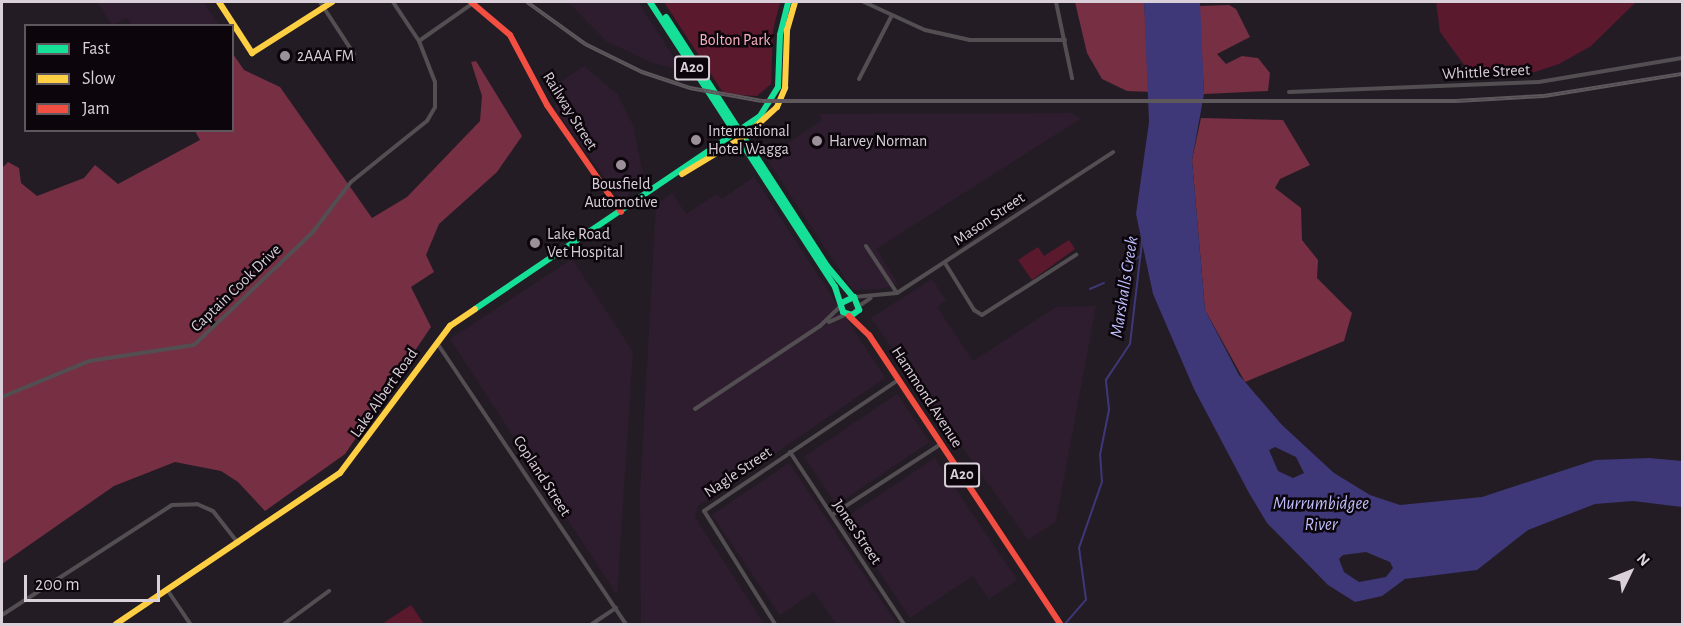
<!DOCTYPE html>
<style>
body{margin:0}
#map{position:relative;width:1684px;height:626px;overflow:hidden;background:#241c24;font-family:"Alegreya Sans",sans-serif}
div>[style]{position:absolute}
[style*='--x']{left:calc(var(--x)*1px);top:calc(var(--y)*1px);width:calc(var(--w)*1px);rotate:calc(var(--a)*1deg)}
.built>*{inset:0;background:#2e1d2f;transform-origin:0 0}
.green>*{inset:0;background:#5b192e}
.forest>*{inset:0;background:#762f43}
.water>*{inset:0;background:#3e3778}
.stream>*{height:1.5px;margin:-0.75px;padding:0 0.75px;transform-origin:0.75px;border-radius:0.75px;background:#3e3778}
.street>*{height:4px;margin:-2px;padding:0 2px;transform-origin:2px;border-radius:2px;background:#534e51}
.fast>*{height:6px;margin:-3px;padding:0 3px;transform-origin:3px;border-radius:3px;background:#16e098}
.slow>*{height:6px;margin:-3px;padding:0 3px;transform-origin:3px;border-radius:3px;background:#ffcf43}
.jam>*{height:6px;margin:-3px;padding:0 3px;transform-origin:3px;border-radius:3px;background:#f24e42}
.rail>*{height:4px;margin-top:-2px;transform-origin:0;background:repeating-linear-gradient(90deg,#0c060c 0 4.5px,#5e585d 0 9px);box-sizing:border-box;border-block:2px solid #5e585d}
.dots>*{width:16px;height:16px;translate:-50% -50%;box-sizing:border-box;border:3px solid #0c060c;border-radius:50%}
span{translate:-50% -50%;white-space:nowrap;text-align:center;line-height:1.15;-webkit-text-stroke:5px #0c060c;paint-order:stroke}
.shield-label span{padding:2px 4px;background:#0c060c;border:2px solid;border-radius:4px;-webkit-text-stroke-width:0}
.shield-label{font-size:15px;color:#d9d0da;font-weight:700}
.park-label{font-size:16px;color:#f9b1bf}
.poi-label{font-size:16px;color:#d9d0da}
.left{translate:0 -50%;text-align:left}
.street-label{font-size:16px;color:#d9d0da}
.water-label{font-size:18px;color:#bfbffd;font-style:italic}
.frame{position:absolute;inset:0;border:3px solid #d9d0da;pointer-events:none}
.legend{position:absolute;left:24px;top:24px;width:210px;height:108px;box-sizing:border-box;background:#0c060c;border:2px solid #5e575e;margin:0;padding:8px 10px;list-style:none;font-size:18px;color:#d9d0da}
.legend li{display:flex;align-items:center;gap:12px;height:30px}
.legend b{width:30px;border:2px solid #5e575e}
.north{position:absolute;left:1600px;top:542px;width:60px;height:60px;-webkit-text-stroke:4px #0c060c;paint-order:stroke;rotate:47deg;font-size:16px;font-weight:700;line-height:24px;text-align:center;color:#d9d0da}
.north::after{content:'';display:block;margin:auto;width:21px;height:27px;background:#d9d0da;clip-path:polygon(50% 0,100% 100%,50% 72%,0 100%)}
.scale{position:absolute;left:24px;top:575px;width:136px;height:27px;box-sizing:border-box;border:3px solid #d9d0da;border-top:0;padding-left:8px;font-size:18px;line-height:21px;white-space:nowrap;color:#d9d0da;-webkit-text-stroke:4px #0c060c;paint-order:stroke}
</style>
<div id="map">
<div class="built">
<div style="clip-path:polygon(97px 2px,203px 2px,219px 25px,132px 25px,127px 18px,112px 25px)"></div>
<div style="clip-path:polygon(568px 2px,638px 2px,682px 70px,652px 63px,606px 41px)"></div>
<div style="clip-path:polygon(584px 66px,618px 95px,633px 125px,644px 179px,625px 198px,618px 196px,556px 111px,553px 87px)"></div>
<div style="clip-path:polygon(1072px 113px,1080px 119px,876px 249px,898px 284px,880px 289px,853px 290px,766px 158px,822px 120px,819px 114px)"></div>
<div style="clip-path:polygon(754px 177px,885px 378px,698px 506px,695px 517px,764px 624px,641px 624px,640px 494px,656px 205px,672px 193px,686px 214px,716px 194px,722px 199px)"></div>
<div style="clip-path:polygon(572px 259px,633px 352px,617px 595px,450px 339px)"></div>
<div style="clip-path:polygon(932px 279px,946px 300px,937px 307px,973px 361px,1056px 307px,1096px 306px,1056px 521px,1028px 540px,871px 318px)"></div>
<div style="left:897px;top:394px;width:58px;height:112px;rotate:56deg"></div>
<div style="clip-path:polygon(935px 458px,1017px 580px,989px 599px,973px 576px,910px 618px,844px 519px)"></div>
<div style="clip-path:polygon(789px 463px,897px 624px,836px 624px,814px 592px,780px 615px,712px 515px)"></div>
</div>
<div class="green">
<div style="clip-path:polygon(664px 2px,780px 2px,773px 30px,771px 84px,757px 96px,724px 94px)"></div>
<div style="clip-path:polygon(1436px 2px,1636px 2px,1591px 46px,1559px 64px,1519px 77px,1483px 75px,1465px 66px,1440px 32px)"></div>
<div style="clip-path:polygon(1069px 240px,1075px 249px,1032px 280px,1018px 260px,1038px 247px,1044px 256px)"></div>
<div style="clip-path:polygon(411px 605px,424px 624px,382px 624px)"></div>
</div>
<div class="forest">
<div style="clip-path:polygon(1075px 2px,1144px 2px,1150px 92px,1127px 91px,1102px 79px,1087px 53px)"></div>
<div style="clip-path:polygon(1229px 5px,1236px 9px,1250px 37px,1217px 54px,1226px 64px,1242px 56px,1258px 58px,1270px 73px,1268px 91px,1204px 94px,1199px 6px)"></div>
<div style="clip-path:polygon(233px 54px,244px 70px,280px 87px,372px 218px,407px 197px,480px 121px,482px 96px,471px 62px,476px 61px,522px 136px,497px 172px,439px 224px,426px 255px,434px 272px,411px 287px,431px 327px,345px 454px,265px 511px,238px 482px,221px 471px,175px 462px,114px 486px,2px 564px,2px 168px,8px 162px,19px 168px,21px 183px,37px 196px,84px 178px,95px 165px,118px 184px,200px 140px,195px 131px,232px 130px)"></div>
<div style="clip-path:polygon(1201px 118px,1283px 120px,1310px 165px,1280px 179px,1275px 188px,1301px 208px,1302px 240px,1318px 260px,1317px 278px,1352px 313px,1344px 341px,1245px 382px,1205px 310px,1192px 160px)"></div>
</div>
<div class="water">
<div style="clip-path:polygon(evenodd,1144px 2px,1200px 2px,1204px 94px,1192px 160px,1205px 310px,1239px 375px,1282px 425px,1334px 473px,1370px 495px,1400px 505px,1482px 497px,1595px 460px,1649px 458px,1682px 461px,1682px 507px,1633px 501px,1595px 504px,1528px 530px,1477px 570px,1405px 579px,1382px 596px,1355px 602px,1328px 585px,1267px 523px,1249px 493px,1194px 389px,1153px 294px,1136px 214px,1149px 122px,1144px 2px,1275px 447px,1296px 457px,1304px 473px,1293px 478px,1278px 471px,1269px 450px,1275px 447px,1144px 2px,1366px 552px,1390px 562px,1393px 568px,1386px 577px,1359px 582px,1344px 572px,1339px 559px,1343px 555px,1366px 552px)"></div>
</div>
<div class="stream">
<div style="--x:1120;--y:270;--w:24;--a:-35"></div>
<div style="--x:1090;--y:289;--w:15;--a:-23"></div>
<div style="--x:1065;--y:624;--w:32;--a:-49"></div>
<div style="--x:1086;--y:600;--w:52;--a:-97.7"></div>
<div style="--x:1079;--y:548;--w:70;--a:-70.8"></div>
<div style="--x:1102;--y:482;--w:27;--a:-94"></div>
<div style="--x:1100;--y:455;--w:46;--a:-78.7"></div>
<div style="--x:1109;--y:410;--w:30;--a:-96"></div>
<div style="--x:1106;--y:380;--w:43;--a:-56.3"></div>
<div style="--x:1130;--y:344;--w:112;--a:-83.3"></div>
</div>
<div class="street">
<div style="--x:320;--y:2;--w:62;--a:56.8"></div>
<div style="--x:864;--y:2;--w:67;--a:24.7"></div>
<div style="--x:925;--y:30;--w:46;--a:12.5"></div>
<div style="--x:970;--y:40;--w:95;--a:0"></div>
<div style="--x:1056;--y:2;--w:78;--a:78.1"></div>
<div style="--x:419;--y:41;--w:66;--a:-35.1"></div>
<div style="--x:859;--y:79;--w:72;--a:-62.7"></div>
<div style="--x:1289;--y:92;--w:250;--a:-2.3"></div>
<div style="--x:1539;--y:82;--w:145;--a:-9.5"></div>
<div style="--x:866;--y:246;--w:56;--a:56.6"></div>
<div style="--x:945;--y:263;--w:55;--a:58.3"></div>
<div style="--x:974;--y:310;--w:9;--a:32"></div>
<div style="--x:982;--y:315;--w:112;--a:-32.6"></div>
<div style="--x:854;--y:297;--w:43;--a:-5.3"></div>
<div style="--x:897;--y:293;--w:258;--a:-33.1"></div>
<div style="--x:859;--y:306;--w:14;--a:-34"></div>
<div style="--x:829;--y:322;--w:17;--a:-24"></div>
<div style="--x:437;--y:343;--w:339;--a:56.1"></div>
<div style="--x:2;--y:397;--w:94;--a:-22.5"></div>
<div style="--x:89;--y:361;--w:106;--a:-8.7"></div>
<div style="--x:194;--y:345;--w:163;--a:-43.5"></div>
<div style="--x:312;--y:233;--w:64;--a:-52.6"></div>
<div style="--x:351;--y:182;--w:97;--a:-38.8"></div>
<div style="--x:427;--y:121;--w:16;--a:-60"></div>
<div style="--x:435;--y:107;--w:25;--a:-90"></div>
<div style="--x:435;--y:82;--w:44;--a:-111.3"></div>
<div style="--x:419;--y:41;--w:47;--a:-123.7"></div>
<div style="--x:695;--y:409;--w:150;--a:-33.6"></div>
<div style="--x:820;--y:326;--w:28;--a:-44"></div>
<div style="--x:790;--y:452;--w:206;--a:56.5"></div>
<div style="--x:832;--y:515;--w:130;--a:-33.1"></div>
<div style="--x:168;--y:591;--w:40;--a:56"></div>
<div style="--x:2;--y:615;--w:202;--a:-32.9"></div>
<div style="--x:172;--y:505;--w:25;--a:-2"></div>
<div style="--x:197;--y:504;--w:17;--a:24"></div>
<div style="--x:213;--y:511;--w:41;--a:52"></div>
<div style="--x:284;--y:624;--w:56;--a:-36.3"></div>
<div style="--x:592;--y:624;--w:29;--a:-34"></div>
<div style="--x:775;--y:624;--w:133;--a:-122.1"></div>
<div style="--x:704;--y:511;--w:234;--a:-34"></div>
</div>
<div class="fast">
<div style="--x:650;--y:2;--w:340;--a:57"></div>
<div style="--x:835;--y:287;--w:26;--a:72"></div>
<div style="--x:843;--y:312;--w:9;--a:18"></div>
<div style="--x:852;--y:315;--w:9;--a:-36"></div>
<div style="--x:859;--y:310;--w:14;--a:-111"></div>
<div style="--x:854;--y:297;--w:14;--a:155"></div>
<div style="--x:666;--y:17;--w:297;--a:57.1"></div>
<div style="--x:827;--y:266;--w:39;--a:50"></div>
<div style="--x:475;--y:309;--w:344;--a:-34.1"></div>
<div style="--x:760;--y:116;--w:34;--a:-58"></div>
<div style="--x:778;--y:87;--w:52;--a:-87.8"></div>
<div style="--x:780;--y:35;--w:34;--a:-76"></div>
</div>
<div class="slow">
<div style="--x:219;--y:2;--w:61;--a:57.1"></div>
<div style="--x:252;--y:53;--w:95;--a:-32.5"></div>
<div style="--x:682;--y:174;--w:74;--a:-31.1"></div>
<div style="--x:745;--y:136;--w:43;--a:-42.2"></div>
<div style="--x:777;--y:107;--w:21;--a:-67"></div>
<div style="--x:785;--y:88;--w:58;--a:-88"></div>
<div style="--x:787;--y:30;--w:29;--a:-74"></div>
<div style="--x:116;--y:624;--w:270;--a:-34"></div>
<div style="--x:340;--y:473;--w:184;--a:-53.2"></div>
<div style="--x:450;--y:326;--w:30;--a:-34"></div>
</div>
<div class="jam">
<div style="--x:471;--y:2;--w:51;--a:40.2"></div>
<div style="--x:510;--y:35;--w:79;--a:62.1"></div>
<div style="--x:547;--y:105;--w:130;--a:55.3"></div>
<div style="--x:849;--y:316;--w:28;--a:44"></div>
<div style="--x:869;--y:335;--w:346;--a:56.5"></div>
</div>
<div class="rail">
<div style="--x:527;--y:2;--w:72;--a:35.9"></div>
<div style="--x:585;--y:44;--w:64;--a:26.2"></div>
<div style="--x:642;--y:72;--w:51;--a:18.4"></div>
<div style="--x:690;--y:88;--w:73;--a:10.2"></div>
<div style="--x:762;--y:101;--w:694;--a:0"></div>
<div style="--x:1456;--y:101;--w:88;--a:-3.3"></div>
<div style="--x:1544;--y:96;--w:140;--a:-9.1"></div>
</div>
<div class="dots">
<div style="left:285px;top:56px;background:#9a919a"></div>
<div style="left:696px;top:140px;background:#9a919a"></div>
<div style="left:817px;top:141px;background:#9a919a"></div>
<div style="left:621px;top:165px;background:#9a919a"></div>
<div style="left:535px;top:243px;background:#9a919a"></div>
</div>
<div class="shield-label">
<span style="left:692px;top:68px">A20</span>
<span style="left:962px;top:475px">A20</span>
</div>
<div class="park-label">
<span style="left:735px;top:40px">Bolton Park</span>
</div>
<div class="poi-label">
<span class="left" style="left:297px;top:56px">2AAA FM</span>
<span class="left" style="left:708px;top:140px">International<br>Hotel Wagga</span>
<span class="left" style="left:829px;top:141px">Harvey Norman</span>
<span style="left:621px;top:193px">Bousfield<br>Automotive</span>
<span class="left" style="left:547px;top:243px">Lake Road<br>Vet Hospital</span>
</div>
<div class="street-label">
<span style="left:1486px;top:72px;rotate:-3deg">Whittle Street</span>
<span style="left:570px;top:111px;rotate:58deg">Railway Street</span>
<span style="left:989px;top:219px;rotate:-34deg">Mason Street</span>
<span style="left:236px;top:288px;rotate:-44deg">Captain Cook Drive</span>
<span style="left:384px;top:393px;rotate:-55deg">Lake Albert Road</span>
<span style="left:927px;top:397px;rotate:57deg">Hammond Avenue</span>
<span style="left:738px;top:472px;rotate:-34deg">Nagle Street</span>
<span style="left:542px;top:476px;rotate:57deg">Copland Street</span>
<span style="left:857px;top:532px;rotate:56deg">Jones Street</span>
</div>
<div class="water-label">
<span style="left:1125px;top:287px;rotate:-81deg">Marshalls Creek</span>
<span style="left:1321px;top:515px">Murrumbidgee<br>River</span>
</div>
<div class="frame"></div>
<ul class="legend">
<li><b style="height:8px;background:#16e098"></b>Fast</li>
<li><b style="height:8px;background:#ffcf43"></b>Slow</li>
<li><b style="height:8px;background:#f24e42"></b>Jam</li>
</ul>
<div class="north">N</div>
<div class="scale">200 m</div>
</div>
